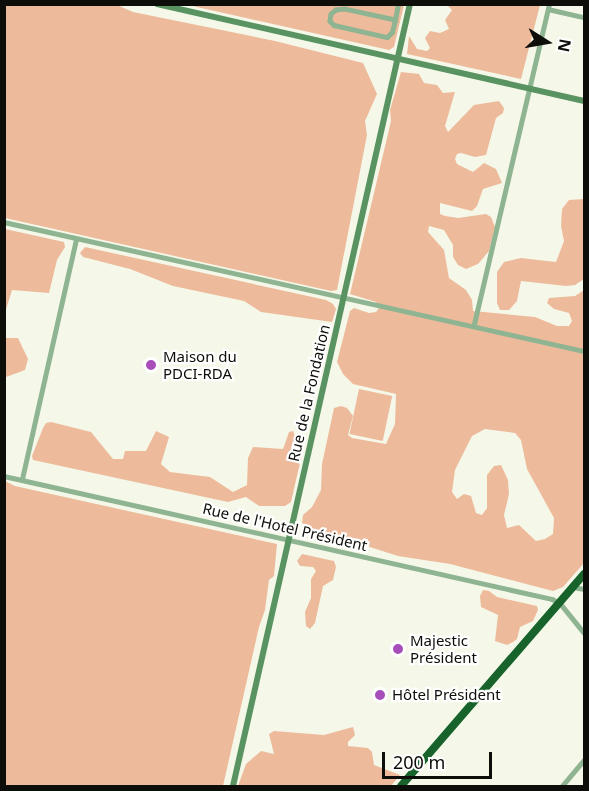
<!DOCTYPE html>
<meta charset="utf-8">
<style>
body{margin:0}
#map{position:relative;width:589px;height:791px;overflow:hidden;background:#f5f8e8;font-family:"Noto Sans",sans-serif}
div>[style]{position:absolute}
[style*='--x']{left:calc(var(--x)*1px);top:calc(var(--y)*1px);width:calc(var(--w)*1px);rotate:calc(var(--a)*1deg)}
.green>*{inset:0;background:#edbb9b;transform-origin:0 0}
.street>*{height:4.5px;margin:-2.25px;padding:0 2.25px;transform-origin:2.25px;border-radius:2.25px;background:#8eb492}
.secondary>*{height:6px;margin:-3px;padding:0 3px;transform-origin:3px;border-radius:3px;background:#599362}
.highway>*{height:8px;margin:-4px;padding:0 4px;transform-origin:4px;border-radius:4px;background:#17632b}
.dots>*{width:16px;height:16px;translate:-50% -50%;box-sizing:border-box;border:3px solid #fff;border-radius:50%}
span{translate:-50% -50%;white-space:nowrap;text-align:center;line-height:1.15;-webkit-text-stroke:4.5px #fff;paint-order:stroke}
.poi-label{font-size:15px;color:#0d0e09}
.left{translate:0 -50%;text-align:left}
.street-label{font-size:15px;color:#0d0e09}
.frame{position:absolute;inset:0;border:6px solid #0d0e09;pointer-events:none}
.north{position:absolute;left:517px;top:12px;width:60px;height:60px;-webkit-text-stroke:4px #fff;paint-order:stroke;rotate:101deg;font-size:16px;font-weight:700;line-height:24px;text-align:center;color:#0d0e09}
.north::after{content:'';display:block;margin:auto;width:21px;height:27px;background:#0d0e09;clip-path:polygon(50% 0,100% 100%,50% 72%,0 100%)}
.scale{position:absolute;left:382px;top:752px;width:110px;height:27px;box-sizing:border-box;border:3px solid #0d0e09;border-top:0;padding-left:8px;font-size:18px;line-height:21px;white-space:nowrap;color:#0d0e09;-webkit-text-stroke:4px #fff;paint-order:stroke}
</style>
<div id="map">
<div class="green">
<div style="clip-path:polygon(5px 4px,117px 5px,133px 12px,275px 41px,363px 63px,377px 94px,365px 121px,367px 135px,337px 290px,331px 291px,5px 218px)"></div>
<div style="clip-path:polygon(188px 5px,404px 5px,394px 47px,389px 50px)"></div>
<div style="clip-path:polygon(447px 5px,540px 5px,521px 79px,407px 54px,409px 36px,417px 49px,427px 51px,430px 48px,425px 38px,430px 31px,440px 33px,449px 29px,445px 20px,452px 10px)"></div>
<div style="clip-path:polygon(evenodd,401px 72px,419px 74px,424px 83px,437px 85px,443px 93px,455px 92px,445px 126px,448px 132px,474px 105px,499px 101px,504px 108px,503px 113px,496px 118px,486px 155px,475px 157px,461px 153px,457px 154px,455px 159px,457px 164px,473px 172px,484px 163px,496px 169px,502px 183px,483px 189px,477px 206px,472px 211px,440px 203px,440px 214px,445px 216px,458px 218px,486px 214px,491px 217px,495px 227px,489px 251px,478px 264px,466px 269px,458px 265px,453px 257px,453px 245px,444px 230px,429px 226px,428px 232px,444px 250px,449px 278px,466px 290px,472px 300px,473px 311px,535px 317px,557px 326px,569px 326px,572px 321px,569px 313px,554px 309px,547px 303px,549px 298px,575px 296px,584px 290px,584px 563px,563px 587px,553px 591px,450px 564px,398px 556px,307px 527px,302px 523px,303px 515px,312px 507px,321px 490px,322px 464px,334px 408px,341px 406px,347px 408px,353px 416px,348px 435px,352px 438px,386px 444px,395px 424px,396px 394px,353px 384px,343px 374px,337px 362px,350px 311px,354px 308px,369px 313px,376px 312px,379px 308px,376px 302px,350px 294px,391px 121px,390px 110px,401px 72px,485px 429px,515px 433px,521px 440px,527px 469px,554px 518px,553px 534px,545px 539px,536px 541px,519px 525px,507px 528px,504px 515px,509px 494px,508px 480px,501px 465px,494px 466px,487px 475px,487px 508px,482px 515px,476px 513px,471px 496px,464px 494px,457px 499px,452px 492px,455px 470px,472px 436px,485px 429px)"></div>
<div style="clip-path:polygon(584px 199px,584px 279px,575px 285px,566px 286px,521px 281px,517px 301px,509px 310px,500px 310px,497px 303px,497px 272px,504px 262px,521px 258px,556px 262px,564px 241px,561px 226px,562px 209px,569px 200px)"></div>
<div style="clip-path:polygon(5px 229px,64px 242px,65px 247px,57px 260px,49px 293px,12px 290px,5px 313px)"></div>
<div style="clip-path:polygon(85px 247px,326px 300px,333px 304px,336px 309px,332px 322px,261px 312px,244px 301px,173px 286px,130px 269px,83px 257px,80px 253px)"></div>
<div style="clip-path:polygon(5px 338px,18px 338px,28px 359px,25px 370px,6px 377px,5px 387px)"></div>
<div style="left:359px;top:389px;width:34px;height:46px;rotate:12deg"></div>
<div style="clip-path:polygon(51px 422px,91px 432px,113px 459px,123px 459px,125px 451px,146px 451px,156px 431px,169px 437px,161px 464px,170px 472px,210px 477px,233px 492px,247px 485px,248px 458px,253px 447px,283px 449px,289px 432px,293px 431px,302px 454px,291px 502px,285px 506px,259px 506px,246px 497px,228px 502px,33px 460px,32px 456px,43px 428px,46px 423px)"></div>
<div style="clip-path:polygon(5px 481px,15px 486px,277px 544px,274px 576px,269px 580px,265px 610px,259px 627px,223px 786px,5px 786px)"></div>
<div style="clip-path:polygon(302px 554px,334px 561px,336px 567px,333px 580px,323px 586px,315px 623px,310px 629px,306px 626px,305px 612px,311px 598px,311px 579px,316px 571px,313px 567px,300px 566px,297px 561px)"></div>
<div style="clip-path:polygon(483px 590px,489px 591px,497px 597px,537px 606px,538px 610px,533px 621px,520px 627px,517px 639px,513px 642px,507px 645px,495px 641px,498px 615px,481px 607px,480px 596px)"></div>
<div style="clip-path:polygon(353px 727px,355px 735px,348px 742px,348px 746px,368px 748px,372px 752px,374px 765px,400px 775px,391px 786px,238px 786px,246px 764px,261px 751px,274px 754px,269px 734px,274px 731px,324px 735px)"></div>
</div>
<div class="street">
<div style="--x:548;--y:9;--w:37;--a:13"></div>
<div style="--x:395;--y:20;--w:52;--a:-167.8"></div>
<div style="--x:344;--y:9;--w:8;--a:173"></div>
<div style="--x:336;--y:10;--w:6;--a:141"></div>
<div style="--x:331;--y:14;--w:7;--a:98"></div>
<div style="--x:330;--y:21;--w:6;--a:45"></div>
<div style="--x:334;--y:25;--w:54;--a:12.8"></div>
<div style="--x:387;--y:37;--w:7;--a:-45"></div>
<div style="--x:392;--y:32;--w:12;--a:-76"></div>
<div style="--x:395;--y:20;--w:16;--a:-79"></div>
<div style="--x:4;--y:222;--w:594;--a:12.54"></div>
<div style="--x:474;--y:324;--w:329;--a:-76.8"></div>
<div style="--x:4;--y:476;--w:562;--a:12.65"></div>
<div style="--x:552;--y:599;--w:9;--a:27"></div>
<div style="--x:560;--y:603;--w:38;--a:51"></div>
<div style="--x:22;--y:479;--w:246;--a:-77.3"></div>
<div style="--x:573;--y:587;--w:11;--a:10"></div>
<div style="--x:562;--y:786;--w:34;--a:-50"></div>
</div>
<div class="secondary">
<div style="--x:157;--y:4;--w:438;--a:12.8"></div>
<div style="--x:233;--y:786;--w:802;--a:-77.25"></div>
</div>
<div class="highway">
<div style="--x:401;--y:786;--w:280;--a:-49.2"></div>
</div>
<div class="dots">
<div style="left:151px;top:365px;background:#a74eba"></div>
<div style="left:398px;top:649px;background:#a74eba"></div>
<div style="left:380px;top:695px;background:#a74eba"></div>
</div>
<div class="poi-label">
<span class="left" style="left:163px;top:365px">Maison du<br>PDCI-RDA</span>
<span class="left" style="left:410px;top:649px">Majestic<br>Président</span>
<span class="left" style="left:392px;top:695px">Hôtel Président</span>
</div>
<div class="street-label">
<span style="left:309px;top:393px;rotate:-77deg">Rue de la Fondation</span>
<span style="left:285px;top:527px;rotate:13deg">Rue de l'Hotel Président</span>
</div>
<div class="frame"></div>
<div class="north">N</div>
<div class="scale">200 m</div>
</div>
